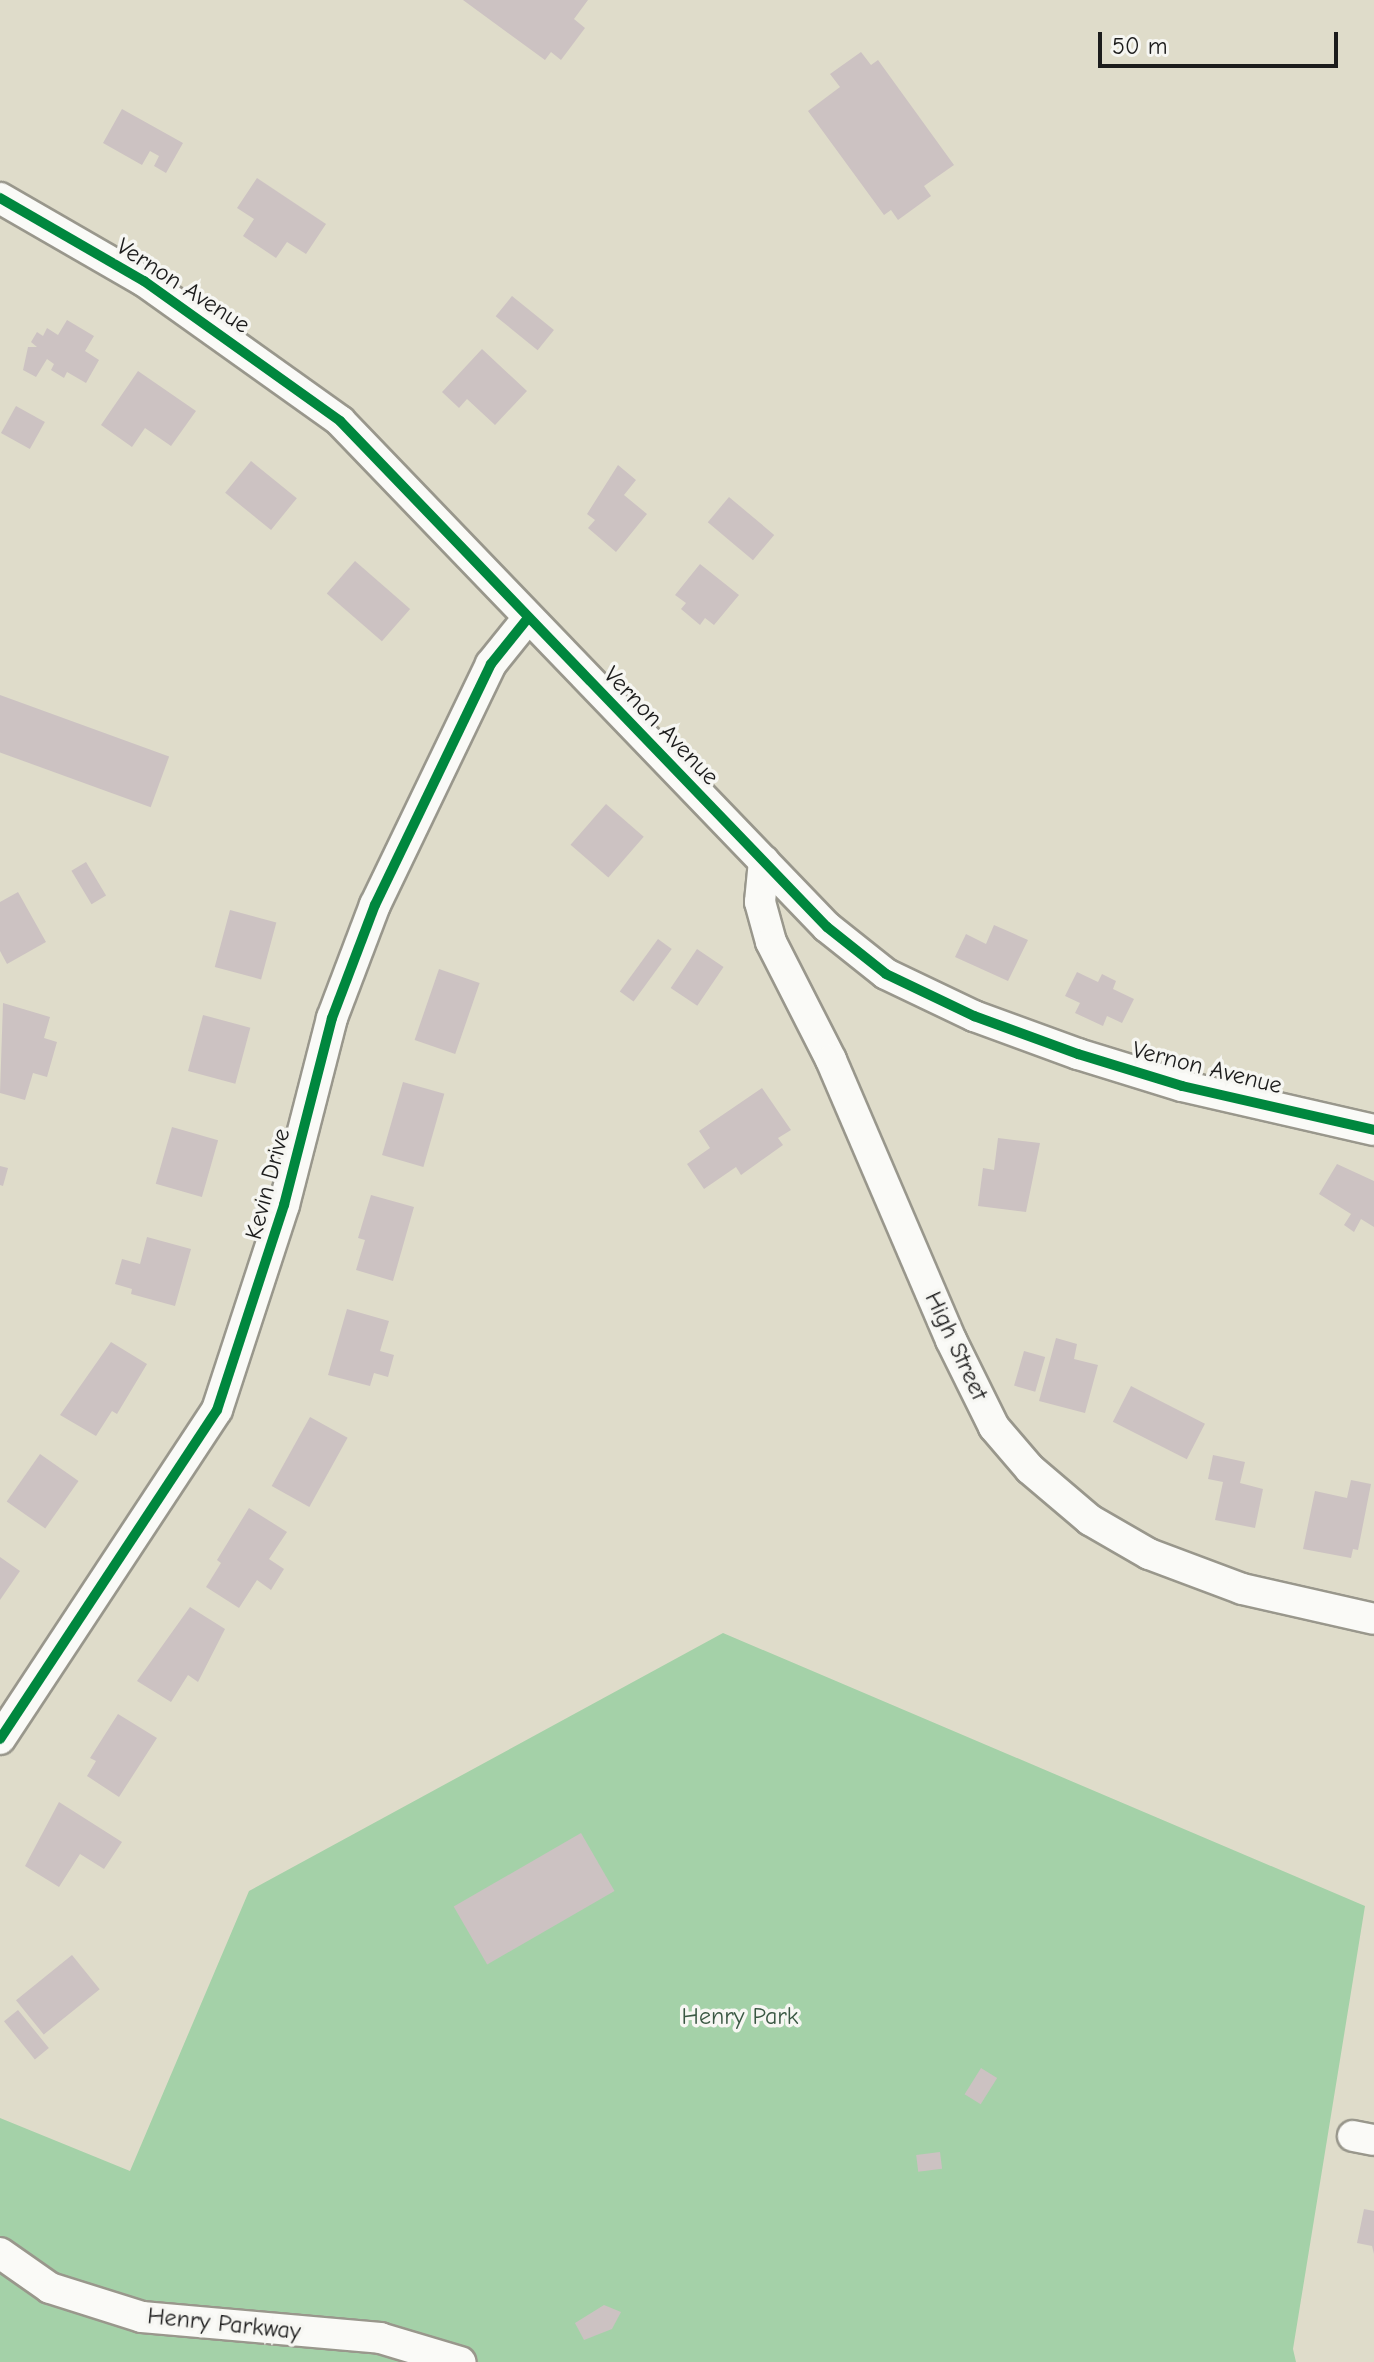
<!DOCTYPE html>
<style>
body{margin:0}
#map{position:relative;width:1374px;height:2362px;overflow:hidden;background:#dfdcca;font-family:"Comic Neue",sans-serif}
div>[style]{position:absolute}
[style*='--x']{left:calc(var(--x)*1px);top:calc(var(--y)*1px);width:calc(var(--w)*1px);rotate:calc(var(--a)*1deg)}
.green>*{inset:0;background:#a4d1a8}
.building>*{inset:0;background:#ccc2c2;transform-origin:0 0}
.roads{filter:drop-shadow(2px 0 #99978c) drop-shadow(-2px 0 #99978c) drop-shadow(0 2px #99978c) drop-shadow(0 -2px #99978c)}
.street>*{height:30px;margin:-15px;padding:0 15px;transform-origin:15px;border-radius:15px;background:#fafaf7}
.cycleway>*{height:10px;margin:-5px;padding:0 5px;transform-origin:5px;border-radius:5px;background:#00873e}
span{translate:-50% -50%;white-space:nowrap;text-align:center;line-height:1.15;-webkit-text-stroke:7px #f6f6f2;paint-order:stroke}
.street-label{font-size:24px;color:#1c1c1c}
.park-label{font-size:24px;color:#3a5843}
.scale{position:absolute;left:1098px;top:32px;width:240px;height:36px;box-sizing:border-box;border:4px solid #1c1c1c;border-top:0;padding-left:10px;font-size:24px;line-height:28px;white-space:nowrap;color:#1c1c1c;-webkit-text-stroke:6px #f6f6f2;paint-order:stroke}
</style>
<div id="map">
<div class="green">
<div style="clip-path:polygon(723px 1633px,1365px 1906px,1293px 2349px,1296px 2362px,0 2362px,0 2118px,130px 2171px,249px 1891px)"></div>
</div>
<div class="building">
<div style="clip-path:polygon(463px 0,588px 0,574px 19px,585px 28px,561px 60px,551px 52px,545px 60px)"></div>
<div style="clip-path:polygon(861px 52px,871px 65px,878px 60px,954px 165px,924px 186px,931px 196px,898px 220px,891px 210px,884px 215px,808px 111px,840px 87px,830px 74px)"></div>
<div style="clip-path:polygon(122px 109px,183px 143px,166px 173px,154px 166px,159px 156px,150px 151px,142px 165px,103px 143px)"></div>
<div style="clip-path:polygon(257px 178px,326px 224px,306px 254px,287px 242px,276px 258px,243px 236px,254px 219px,237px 208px)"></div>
<div style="left:512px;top:296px;width:54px;height:26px;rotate:39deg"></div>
<div style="clip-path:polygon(67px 320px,94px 336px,85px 351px,99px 360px,86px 383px,67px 372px,64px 378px,51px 370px,54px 364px,47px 359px,36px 377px,23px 370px,28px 347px,37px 347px,31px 342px,37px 332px,43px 336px,47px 328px,58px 335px)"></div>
<div style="clip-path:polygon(482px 349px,527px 391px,495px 425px,467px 399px,459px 408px,442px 392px)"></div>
<div style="clip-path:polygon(138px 371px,196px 411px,171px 446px,145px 428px,132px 447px,101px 425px)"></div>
<div style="left:16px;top:406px;width:33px;height:31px;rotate:29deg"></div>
<div style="left:251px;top:461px;width:59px;height:41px;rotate:39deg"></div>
<div style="clip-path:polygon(618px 465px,636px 480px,624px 495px,647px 514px,616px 552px,588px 528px,595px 520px,587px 514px)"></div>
<div style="left:729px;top:497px;width:59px;height:33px;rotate:40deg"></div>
<div style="left:355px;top:561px;width:73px;height:43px;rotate:41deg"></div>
<div style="clip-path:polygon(700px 564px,739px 595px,714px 625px,705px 618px,700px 625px,681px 609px,686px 603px,675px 595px)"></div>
<div style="left:0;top:695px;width:180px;height:54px;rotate:20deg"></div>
<div style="left:606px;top:804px;width:50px;height:54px;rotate:41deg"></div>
<div style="left:86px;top:862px;width:39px;height:17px;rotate:59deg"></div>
<div style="clip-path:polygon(18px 892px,46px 942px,7px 964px,0 951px,0 902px)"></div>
<div style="left:230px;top:910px;width:48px;height:59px;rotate:15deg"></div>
<div style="clip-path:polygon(994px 925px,1028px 940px,1008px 981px,955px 957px,966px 934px,986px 944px)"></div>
<div style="left:658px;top:939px;width:17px;height:65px;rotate:36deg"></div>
<div style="left:697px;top:949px;width:32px;height:47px;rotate:34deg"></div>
<div style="left:439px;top:969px;width:43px;height:75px;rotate:19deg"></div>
<div style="clip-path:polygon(1077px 972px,1098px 982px,1102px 974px,1116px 981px,1113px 989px,1134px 999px,1122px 1023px,1107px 1016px,1103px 1026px,1075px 1013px,1080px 1003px,1065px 996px)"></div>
<div style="clip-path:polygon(3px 1003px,50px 1017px,44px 1038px,57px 1042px,47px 1077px,33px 1073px,25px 1100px,0 1093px)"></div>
<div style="left:203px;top:1015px;width:49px;height:58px;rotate:15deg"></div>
<div style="left:403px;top:1082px;width:43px;height:76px;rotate:16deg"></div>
<div style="clip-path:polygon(762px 1088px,791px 1130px,778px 1138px,783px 1145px,741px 1175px,736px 1167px,704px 1189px,687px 1164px,710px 1148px,699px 1131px)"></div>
<div style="left:172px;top:1127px;width:48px;height:59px;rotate:16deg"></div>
<div style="clip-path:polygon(998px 1138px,1040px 1143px,1026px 1212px,978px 1206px,983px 1168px,994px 1170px)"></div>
<div style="clip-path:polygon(1337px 1164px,1374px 1181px,1374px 1227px,1361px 1219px,1354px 1232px,1344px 1225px,1351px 1214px,1319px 1194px)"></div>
<div style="clip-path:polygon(0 1166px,8px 1168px,3px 1186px,0 1185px)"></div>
<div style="clip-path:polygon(371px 1195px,414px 1207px,393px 1281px,356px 1270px,365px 1240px,358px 1238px)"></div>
<div style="clip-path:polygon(147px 1237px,191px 1249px,175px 1306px,131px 1294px,132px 1289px,115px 1284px,122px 1259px,140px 1264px)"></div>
<div style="clip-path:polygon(347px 1309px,389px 1321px,380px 1351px,394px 1355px,388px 1377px,374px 1373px,370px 1386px,328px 1375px)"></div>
<div style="clip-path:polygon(1056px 1338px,1077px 1344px,1074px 1359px,1098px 1365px,1085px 1413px,1039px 1401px)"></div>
<div style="clip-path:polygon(111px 1342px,147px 1364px,117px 1414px,112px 1411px,96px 1436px,60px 1415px)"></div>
<div style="left:1024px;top:1351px;width:22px;height:36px;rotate:16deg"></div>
<div style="left:1131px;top:1386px;width:83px;height:40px;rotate:27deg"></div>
<div style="left:310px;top:1417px;width:43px;height:79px;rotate:29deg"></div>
<div style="left:40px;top:1454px;width:47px;height:58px;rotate:35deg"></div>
<div style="clip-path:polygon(1213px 1455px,1245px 1462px,1240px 1483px,1263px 1489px,1255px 1528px,1215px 1520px,1223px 1482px,1208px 1479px)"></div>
<div style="clip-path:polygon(1351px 1480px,1371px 1484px,1358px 1550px,1353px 1549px,1351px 1558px,1303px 1549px,1315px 1491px,1347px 1498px)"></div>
<div style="clip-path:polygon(249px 1508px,287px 1532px,269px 1559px,284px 1569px,271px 1590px,257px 1580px,239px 1608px,206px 1587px,221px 1563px,217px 1560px)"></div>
<div style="clip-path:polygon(0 1557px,20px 1571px,0 1600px)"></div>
<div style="clip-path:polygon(190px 1607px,225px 1629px,198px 1682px,188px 1675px,171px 1702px,137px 1681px)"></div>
<div style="clip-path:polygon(118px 1714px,157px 1738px,119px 1797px,87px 1776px,96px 1761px,90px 1758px)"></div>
<div style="clip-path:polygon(59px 1802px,122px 1842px,104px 1869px,80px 1854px,59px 1887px,25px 1866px)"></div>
<div style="left:581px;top:1833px;width:67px;height:147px;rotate:60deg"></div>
<div style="left:72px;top:1955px;width:44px;height:72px;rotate:51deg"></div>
<div style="left:18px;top:2010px;width:49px;height:18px;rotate:51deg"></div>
<div style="left:981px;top:2068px;width:19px;height:31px;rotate:32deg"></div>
<div style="left:940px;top:2152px;width:17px;height:24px;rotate:83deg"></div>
<div style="clip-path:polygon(1364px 2209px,1374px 2211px,1374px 2254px,1372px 2246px,1357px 2243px)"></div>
<div style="clip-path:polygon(604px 2305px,621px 2312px,612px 2329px,584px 2340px,575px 2323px)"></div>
</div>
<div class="roads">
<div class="street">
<div style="--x:0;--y:198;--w:166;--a:30"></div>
<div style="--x:144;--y:281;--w:241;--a:35.5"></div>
<div style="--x:340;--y:421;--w:702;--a:46.1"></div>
<div style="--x:827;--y:927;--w:75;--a:38.5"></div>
<div style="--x:886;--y:974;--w:98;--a:25.5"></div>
<div style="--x:974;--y:1016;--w:111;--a:20.1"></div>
<div style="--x:1078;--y:1054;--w:109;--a:17.1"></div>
<div style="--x:1182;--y:1086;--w:197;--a:12.9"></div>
<div style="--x:764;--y:861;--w:41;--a:95.6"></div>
<div style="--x:760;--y:902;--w:41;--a:74.6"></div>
<div style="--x:771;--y:942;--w:132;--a:63"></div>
<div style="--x:831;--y:1060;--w:305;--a:66.8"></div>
<div style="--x:951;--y:1340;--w:97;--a:63.7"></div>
<div style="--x:994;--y:1427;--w:55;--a:49.4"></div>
<div style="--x:1030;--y:1469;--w:79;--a:40.4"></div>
<div style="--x:1090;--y:1520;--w:68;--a:30"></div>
<div style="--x:1149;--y:1554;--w:99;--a:20.6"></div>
<div style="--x:1242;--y:1589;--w:135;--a:12.8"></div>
<div style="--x:0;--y:1739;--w:394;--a:-56.6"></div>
<div style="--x:217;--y:1410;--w:216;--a:-71.9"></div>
<div style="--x:284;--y:1205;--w:193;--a:-75.6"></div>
<div style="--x:332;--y:1018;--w:121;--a:-69.2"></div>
<div style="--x:375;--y:905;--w:267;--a:-64.3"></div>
<div style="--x:491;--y:664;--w:59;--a:-51.2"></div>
<div style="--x:1353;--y:2136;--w:21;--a:11"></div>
<div style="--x:0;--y:2253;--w:61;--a:35"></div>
<div style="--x:50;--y:2288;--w:96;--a:17.5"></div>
<div style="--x:142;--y:2317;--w:239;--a:5"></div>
<div style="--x:380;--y:2338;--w:84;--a:16.7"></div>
</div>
</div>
<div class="cycleway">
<div style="--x:0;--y:198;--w:166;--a:30"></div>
<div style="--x:144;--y:281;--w:241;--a:35.5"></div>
<div style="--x:340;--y:421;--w:702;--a:46.1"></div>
<div style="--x:827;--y:927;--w:75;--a:38.5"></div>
<div style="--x:886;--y:974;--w:98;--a:25.5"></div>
<div style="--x:974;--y:1016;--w:111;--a:20.1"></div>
<div style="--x:1078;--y:1054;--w:109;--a:17.1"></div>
<div style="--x:1182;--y:1086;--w:197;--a:12.9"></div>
<div style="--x:0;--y:1739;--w:394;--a:-56.6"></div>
<div style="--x:217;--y:1410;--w:216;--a:-71.9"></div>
<div style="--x:284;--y:1205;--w:193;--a:-75.6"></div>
<div style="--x:332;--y:1018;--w:121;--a:-69.2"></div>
<div style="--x:375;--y:905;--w:267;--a:-64.3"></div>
<div style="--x:491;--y:664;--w:59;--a:-51.2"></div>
</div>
<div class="street-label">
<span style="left:183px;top:286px;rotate:33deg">Vernon Avenue</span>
<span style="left:661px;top:726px;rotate:46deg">Vernon Avenue</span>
<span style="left:1207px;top:1068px;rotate:14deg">Vernon Avenue</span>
<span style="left:268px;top:1184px;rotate:-75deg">Kevin Drive</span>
<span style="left:956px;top:1346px;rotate:65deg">High Street</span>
<span style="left:224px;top:2324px;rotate:6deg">Henry Parkway</span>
</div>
<div class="park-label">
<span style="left:740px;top:2017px">Henry Park</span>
</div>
<div class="scale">50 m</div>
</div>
